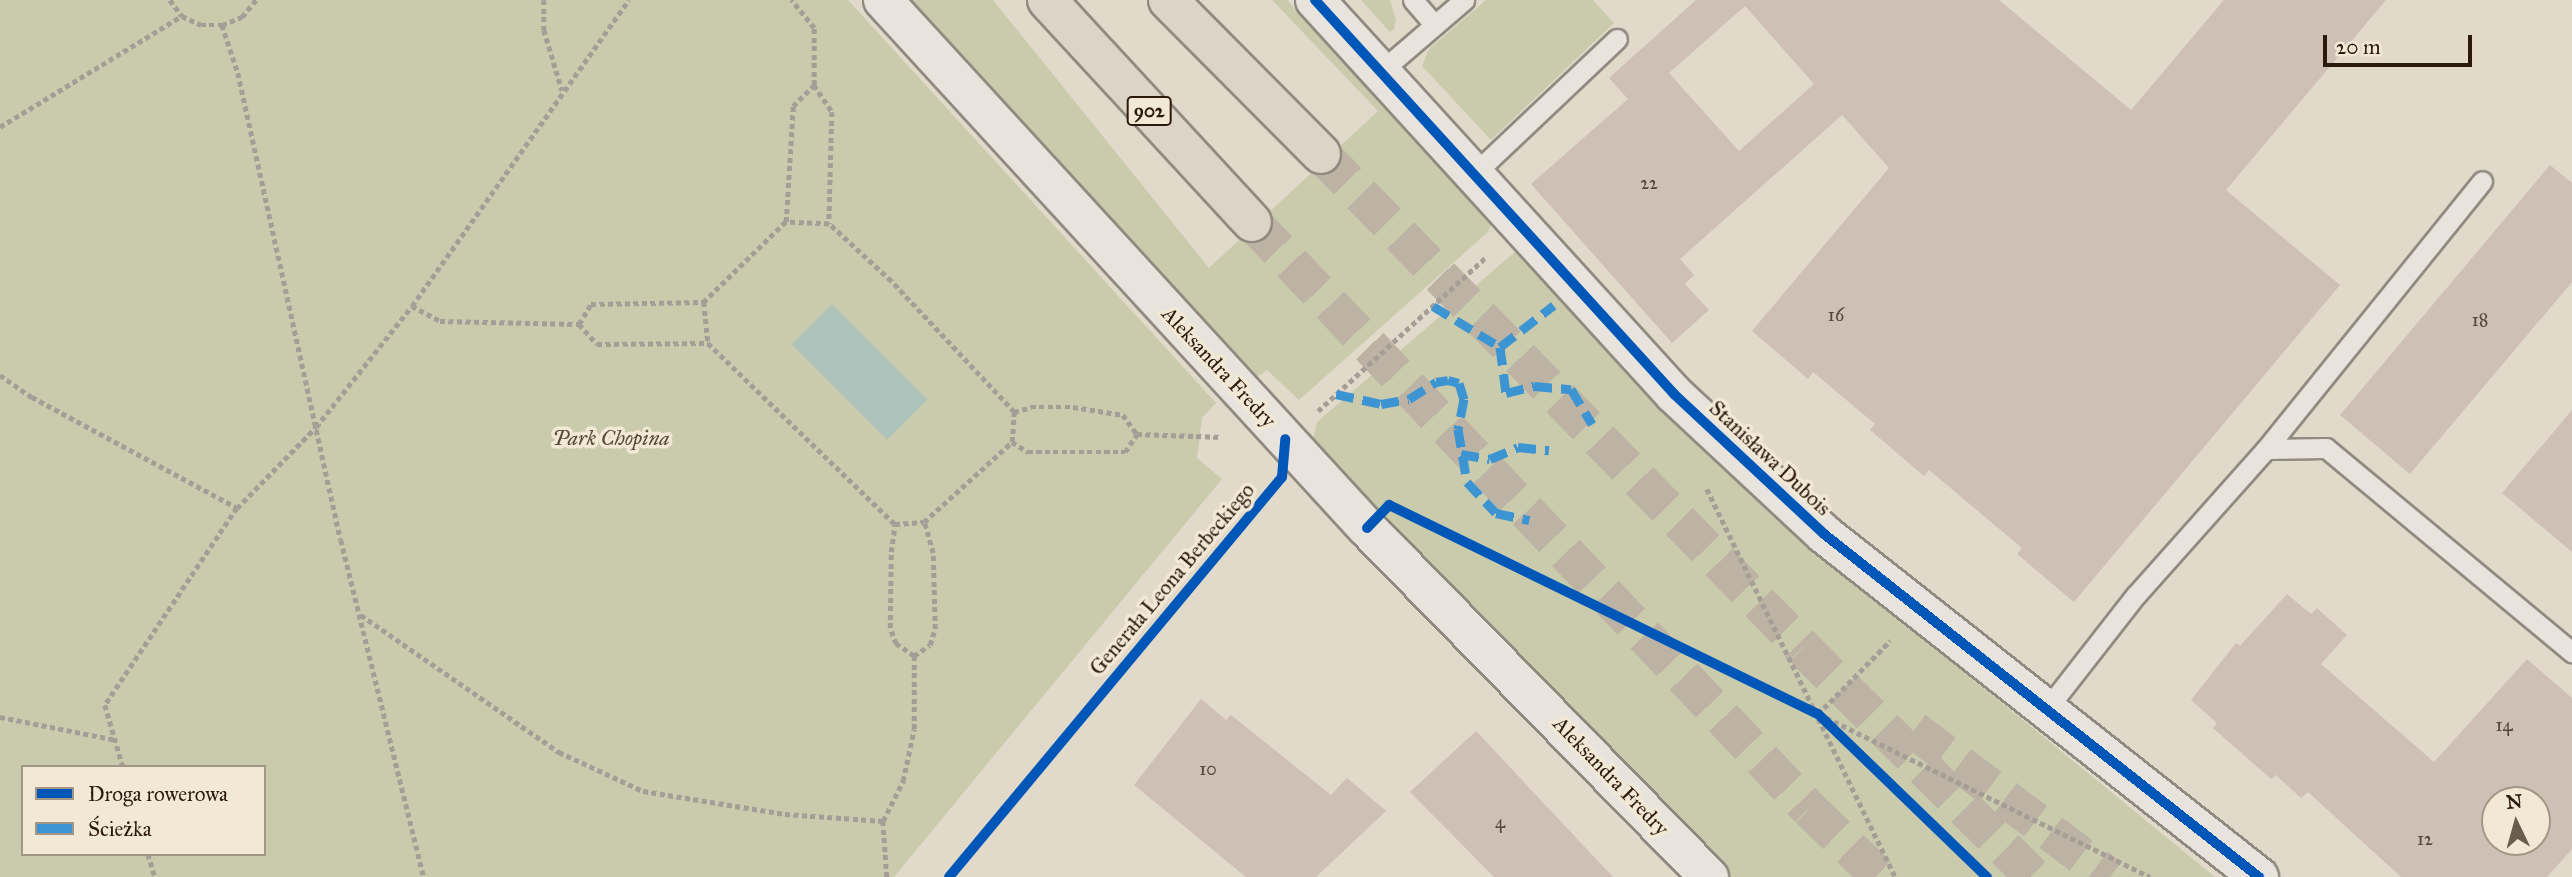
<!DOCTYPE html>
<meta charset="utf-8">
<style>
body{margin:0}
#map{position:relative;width:2572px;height:877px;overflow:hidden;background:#e1d9ca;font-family:"IM FELL Great Primer",serif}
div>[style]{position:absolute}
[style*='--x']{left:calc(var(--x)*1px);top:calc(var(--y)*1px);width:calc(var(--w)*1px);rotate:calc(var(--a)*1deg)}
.green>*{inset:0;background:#c9cbac}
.water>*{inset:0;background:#afc3bd;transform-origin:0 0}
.building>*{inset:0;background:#cec0b5}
.primary-tunnel>*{height:38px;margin-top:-19px;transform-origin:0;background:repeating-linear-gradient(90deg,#bdb3a4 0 38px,transparent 0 57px)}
.path>*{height:4.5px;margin-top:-2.25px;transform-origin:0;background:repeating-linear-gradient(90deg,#a49e97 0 5px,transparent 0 8.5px)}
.roads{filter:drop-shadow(2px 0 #918a80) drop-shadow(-2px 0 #918a80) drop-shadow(0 2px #918a80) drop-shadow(0 -2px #918a80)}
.service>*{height:19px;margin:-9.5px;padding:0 9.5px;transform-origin:9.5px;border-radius:9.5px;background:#e8e3dc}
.minor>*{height:38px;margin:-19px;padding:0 19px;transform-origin:19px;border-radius:19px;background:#e8e3dc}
.primary>*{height:38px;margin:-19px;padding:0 19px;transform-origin:19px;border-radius:19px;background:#dbd4c7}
.quiet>*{height:9px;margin-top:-4.5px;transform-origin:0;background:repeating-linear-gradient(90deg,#3c94d2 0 18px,transparent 0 27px)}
.cycleway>*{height:10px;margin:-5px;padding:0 5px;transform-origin:5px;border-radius:5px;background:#0057b8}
span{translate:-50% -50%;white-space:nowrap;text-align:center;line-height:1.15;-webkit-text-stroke:7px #f2e8d6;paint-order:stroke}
.number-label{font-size:18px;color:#564538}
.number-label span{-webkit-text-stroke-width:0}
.shield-label span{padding:2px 5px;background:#f2e8d6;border:2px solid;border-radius:5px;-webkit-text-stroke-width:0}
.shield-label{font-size:19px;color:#2b1a0c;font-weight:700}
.street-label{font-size:21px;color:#2b1a0c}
.park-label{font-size:21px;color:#554c34;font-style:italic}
.legend{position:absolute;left:21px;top:765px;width:245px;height:91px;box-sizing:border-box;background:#f2e8d6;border:2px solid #a29685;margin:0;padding:9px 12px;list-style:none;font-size:21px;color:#2b1a0c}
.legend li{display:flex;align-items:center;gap:14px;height:35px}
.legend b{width:35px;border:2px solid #a29685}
.north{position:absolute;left:2481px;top:786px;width:70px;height:70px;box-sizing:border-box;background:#f2e8d6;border:2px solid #a29685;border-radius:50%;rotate:355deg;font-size:19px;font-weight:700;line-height:28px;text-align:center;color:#2b1a0c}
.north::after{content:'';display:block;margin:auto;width:24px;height:32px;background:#6b5d4e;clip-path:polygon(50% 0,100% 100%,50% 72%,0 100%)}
.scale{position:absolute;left:2323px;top:35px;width:149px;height:32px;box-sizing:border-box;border:4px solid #2b1a0c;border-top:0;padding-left:9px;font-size:21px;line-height:24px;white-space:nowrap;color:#2b1a0c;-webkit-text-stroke:5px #f2e8d6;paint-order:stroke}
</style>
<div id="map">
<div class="green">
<div style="clip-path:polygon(evenodd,0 0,848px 0,1216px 403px,1202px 418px,1197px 458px,1222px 479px,894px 877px,0 877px,0 0,23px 767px,264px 767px,264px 854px,23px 854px,23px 767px)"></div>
<div style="clip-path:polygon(909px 0,993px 0,1209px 268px,1378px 111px,1272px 0,1287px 0,1491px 225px,1488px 232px,1299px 400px,1267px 370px,1254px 379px)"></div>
<div style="clip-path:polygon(1361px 0,1390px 0,1396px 20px,1394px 29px,1390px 32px)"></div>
<div style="clip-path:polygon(1486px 0,1593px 0,1614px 23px,1491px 140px,1422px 66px,1429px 49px)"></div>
<div style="clip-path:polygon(1516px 251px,1676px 415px,1880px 603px,2215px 877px,1725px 877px,1312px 443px,1317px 422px)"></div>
</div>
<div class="water">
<div style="left:832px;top:304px;width:135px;height:57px;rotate:45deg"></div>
</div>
<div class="building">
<div style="clip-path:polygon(evenodd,1696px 0,1999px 0,2131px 110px,2224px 0,2386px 0,2226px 190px,2340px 285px,2074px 602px,2017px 554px,2022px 548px,1929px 470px,1924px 476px,1870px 430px,1875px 424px,1813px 372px,1808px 379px,1752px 331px,1889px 168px,1842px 115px,1680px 259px,1694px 275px,1685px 284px,1709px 310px,1672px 343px,1531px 184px,1628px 99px,1609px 78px,1696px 0,1745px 6px,1814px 84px,1739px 151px,1669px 73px,1745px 6px)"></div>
<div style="clip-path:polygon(2550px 165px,2572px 183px,2572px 282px,2410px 474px,2340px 415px)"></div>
<div style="clip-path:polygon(2572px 410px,2572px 552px,2502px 493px)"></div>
<div style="clip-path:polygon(evenodd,2287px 594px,2311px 614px,2317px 608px,2347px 635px,2321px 664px,2434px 762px,2527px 659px,2572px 698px,2572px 849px,2547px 877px,2401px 877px,2308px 792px,2301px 798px,2276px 775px,2271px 779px,2213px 728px,2217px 723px,2191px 700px,2236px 643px,2240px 646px,2287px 594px,2495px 800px,2537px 800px,2537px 842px,2495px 842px,2495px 800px)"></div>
<div style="clip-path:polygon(1201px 699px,1226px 720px,1231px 715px,1331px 795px,1347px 778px,1386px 811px,1316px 877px,1246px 877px,1134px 785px)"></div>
<div style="clip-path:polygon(1476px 731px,1613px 877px,1494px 877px,1410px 792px)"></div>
</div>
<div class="primary-tunnel">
<div style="--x:1321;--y:154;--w:690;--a:45.7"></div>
<div style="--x:1803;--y:648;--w:325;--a:44.8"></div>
<div style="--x:1252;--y:222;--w:809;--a:46.5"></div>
<div style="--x:1809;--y:809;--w:98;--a:43.8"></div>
<div style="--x:1914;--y:730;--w:245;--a:36.9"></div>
</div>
<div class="path">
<div style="--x:170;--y:0;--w:20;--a:53"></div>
<div style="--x:182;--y:16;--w:21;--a:25"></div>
<div style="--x:201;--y:25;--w:21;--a:0"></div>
<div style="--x:222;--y:25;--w:22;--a:-22"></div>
<div style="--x:242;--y:17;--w:22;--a:-51"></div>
<div style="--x:544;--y:0;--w:30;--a:90"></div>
<div style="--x:544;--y:30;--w:63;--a:73.3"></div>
<div style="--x:222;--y:25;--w:51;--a:71.6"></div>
<div style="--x:238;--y:73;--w:478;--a:77.6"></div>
<div style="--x:341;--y:540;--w:347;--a:76.2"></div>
<div style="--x:814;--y:85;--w:32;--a:56"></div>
<div style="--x:832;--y:112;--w:112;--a:91.5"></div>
<div style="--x:0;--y:127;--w:213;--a:-31.4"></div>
<div style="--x:786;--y:222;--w:116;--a:-86.5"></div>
<div style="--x:793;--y:106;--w:30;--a:-45"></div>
<div style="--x:814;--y:85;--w:57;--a:-90"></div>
<div style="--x:814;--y:28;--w:36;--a:-129"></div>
<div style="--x:412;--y:306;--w:32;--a:28"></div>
<div style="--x:440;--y:321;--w:139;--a:1.2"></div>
<div style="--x:579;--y:324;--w:23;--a:-59"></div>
<div style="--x:591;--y:304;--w:113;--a:-1"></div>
<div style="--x:579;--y:324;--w:27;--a:48"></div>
<div style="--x:597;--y:344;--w:111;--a:-0.5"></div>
<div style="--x:708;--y:343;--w:260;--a:44.1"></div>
<div style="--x:895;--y:524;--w:29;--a:-4"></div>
<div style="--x:924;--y:522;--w:119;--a:-42.3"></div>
<div style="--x:1012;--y:442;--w:30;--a:-86"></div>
<div style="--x:1014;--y:412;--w:180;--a:-133.2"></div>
<div style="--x:891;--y:281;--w:84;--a:-137.4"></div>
<div style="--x:829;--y:224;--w:43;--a:-177.3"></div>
<div style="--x:786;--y:222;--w:115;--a:135.7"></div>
<div style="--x:704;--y:302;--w:41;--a:84.4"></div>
<div style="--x:0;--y:375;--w:39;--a:35"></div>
<div style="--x:32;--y:397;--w:233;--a:28.4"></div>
<div style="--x:237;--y:508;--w:237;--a:123.8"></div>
<div style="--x:105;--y:705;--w:65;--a:73.8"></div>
<div style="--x:1318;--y:411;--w:229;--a:-42.5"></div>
<div style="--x:1014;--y:412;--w:18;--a:-16"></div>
<div style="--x:1031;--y:407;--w:42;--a:0"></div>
<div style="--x:1073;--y:407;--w:51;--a:9.1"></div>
<div style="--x:1123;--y:415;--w:24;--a:54"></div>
<div style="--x:1137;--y:434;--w:85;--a:2"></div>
<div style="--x:1012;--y:442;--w:19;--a:32"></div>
<div style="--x:1028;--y:452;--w:97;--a:0"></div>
<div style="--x:1125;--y:452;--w:22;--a:-56"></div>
<div style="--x:1707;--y:489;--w:431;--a:64.1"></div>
<div style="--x:237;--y:508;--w:113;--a:-45.7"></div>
<div style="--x:316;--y:427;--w:154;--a:-51.6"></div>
<div style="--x:412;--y:306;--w:375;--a:-54.7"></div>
<div style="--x:361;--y:615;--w:241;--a:34.7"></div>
<div style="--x:559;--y:752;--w:93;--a:24.9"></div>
<div style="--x:643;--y:791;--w:144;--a:9.2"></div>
<div style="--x:785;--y:814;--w:98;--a:4.1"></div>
<div style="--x:883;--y:821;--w:56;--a:85.9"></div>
<div style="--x:914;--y:656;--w:19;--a:-35"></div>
<div style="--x:930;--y:645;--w:17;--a:-73"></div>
<div style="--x:935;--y:629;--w:76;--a:-91.5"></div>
<div style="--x:933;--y:553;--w:32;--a:-106"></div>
<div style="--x:1818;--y:714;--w:103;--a:-45.4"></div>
<div style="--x:1819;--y:714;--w:369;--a:26.2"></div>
<div style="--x:0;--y:717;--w:118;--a:11.2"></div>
<div style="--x:883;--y:821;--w:45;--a:-63.4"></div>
<div style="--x:903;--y:781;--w:53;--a:-78.1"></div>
<div style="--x:914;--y:729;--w:73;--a:-90"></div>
<div style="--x:914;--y:656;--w:22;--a:-146"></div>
<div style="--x:896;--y:644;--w:17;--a:-111"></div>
<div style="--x:890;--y:628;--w:76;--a:-89.2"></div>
<div style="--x:891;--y:552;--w:28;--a:-82"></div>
<div style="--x:148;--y:854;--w:24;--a:73"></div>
</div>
<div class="roads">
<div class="service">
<div style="--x:1413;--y:0;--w:33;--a:49"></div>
<div style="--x:1380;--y:72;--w:111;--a:-40.6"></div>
<div style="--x:1473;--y:175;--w:198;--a:-43.4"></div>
<div style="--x:2266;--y:449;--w:344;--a:-51.1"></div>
<div style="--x:2046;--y:710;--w:146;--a:-52"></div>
<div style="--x:2136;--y:595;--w:195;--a:-48.3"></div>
<div style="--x:2266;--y:449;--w:60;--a:-1"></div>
<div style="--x:2326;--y:448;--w:320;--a:39.7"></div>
</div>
<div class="minor">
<div style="--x:883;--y:0;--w:716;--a:47.49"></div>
<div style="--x:1367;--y:528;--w:489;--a:45.6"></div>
<div style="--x:1315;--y:0;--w:533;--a:47.66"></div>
<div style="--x:1674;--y:394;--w:205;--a:43"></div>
<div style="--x:1824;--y:534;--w:554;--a:38.26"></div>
</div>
<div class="primary">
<div style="--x:1047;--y:0;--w:302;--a:47.3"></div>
<div style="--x:1168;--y:0;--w:217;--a:45.2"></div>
</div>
</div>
<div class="quiet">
<div style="--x:1433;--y:306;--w:79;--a:31.5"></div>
<div style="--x:1500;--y:347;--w:46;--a:82.6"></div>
<div style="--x:1506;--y:393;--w:29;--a:-14"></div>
<div style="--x:1534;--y:386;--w:37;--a:5"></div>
<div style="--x:1571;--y:389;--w:41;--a:59"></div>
<div style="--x:1500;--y:347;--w:68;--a:-37.9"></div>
<div style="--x:1336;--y:394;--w:46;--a:12.5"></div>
<div style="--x:1381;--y:404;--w:28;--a:-10"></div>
<div style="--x:1409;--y:399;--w:32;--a:-32"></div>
<div style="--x:1436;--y:382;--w:12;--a:-9"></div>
<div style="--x:1448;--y:380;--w:11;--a:15"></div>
<div style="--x:1459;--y:383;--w:17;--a:73"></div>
<div style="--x:1464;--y:399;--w:31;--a:101"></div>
<div style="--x:1458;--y:429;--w:54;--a:80.4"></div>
<div style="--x:1467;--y:482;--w:42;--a:46.9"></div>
<div style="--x:1496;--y:513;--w:34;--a:12"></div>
<div style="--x:1461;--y:454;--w:29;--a:10"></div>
<div style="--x:1490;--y:459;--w:30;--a:-23"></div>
<div style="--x:1518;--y:447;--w:31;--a:6"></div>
</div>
<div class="cycleway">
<div style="--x:1315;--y:0;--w:533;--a:47.66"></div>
<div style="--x:1674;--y:394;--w:205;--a:43"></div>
<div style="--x:1824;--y:534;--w:554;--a:38.26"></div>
<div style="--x:1367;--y:528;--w:32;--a:-46"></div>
<div style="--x:1389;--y:505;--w:477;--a:26"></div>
<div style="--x:1818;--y:714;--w:235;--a:44"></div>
<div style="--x:949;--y:877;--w:520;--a:-50.22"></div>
<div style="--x:1282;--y:477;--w:38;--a:-85"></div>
</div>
<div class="number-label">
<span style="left:1649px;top:183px">22</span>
<span style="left:1836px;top:315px">16</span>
<span style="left:2480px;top:320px">18</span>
<span style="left:2504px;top:725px">14</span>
<span style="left:1208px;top:769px">10</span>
<span style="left:1500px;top:822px">4</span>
<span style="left:2425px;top:839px">12</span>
</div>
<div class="shield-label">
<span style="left:1149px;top:111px">902</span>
</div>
<div class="street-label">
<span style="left:1219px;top:367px;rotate:47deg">Aleksandra Fredry</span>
<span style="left:1770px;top:458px;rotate:43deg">Stanisława Dubois</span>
<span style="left:1172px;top:579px;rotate:-50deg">Generała Leona Berbeckiego</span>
<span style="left:1611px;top:776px;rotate:46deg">Aleksandra Fredry</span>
</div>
<div class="park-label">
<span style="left:611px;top:438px">Park Chopina</span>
</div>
<ul class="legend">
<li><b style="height:9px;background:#0057b8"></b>Droga rowerowa</li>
<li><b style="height:9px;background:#3c94d2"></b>Ścieżka</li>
</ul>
<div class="north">N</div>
<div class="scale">20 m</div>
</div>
